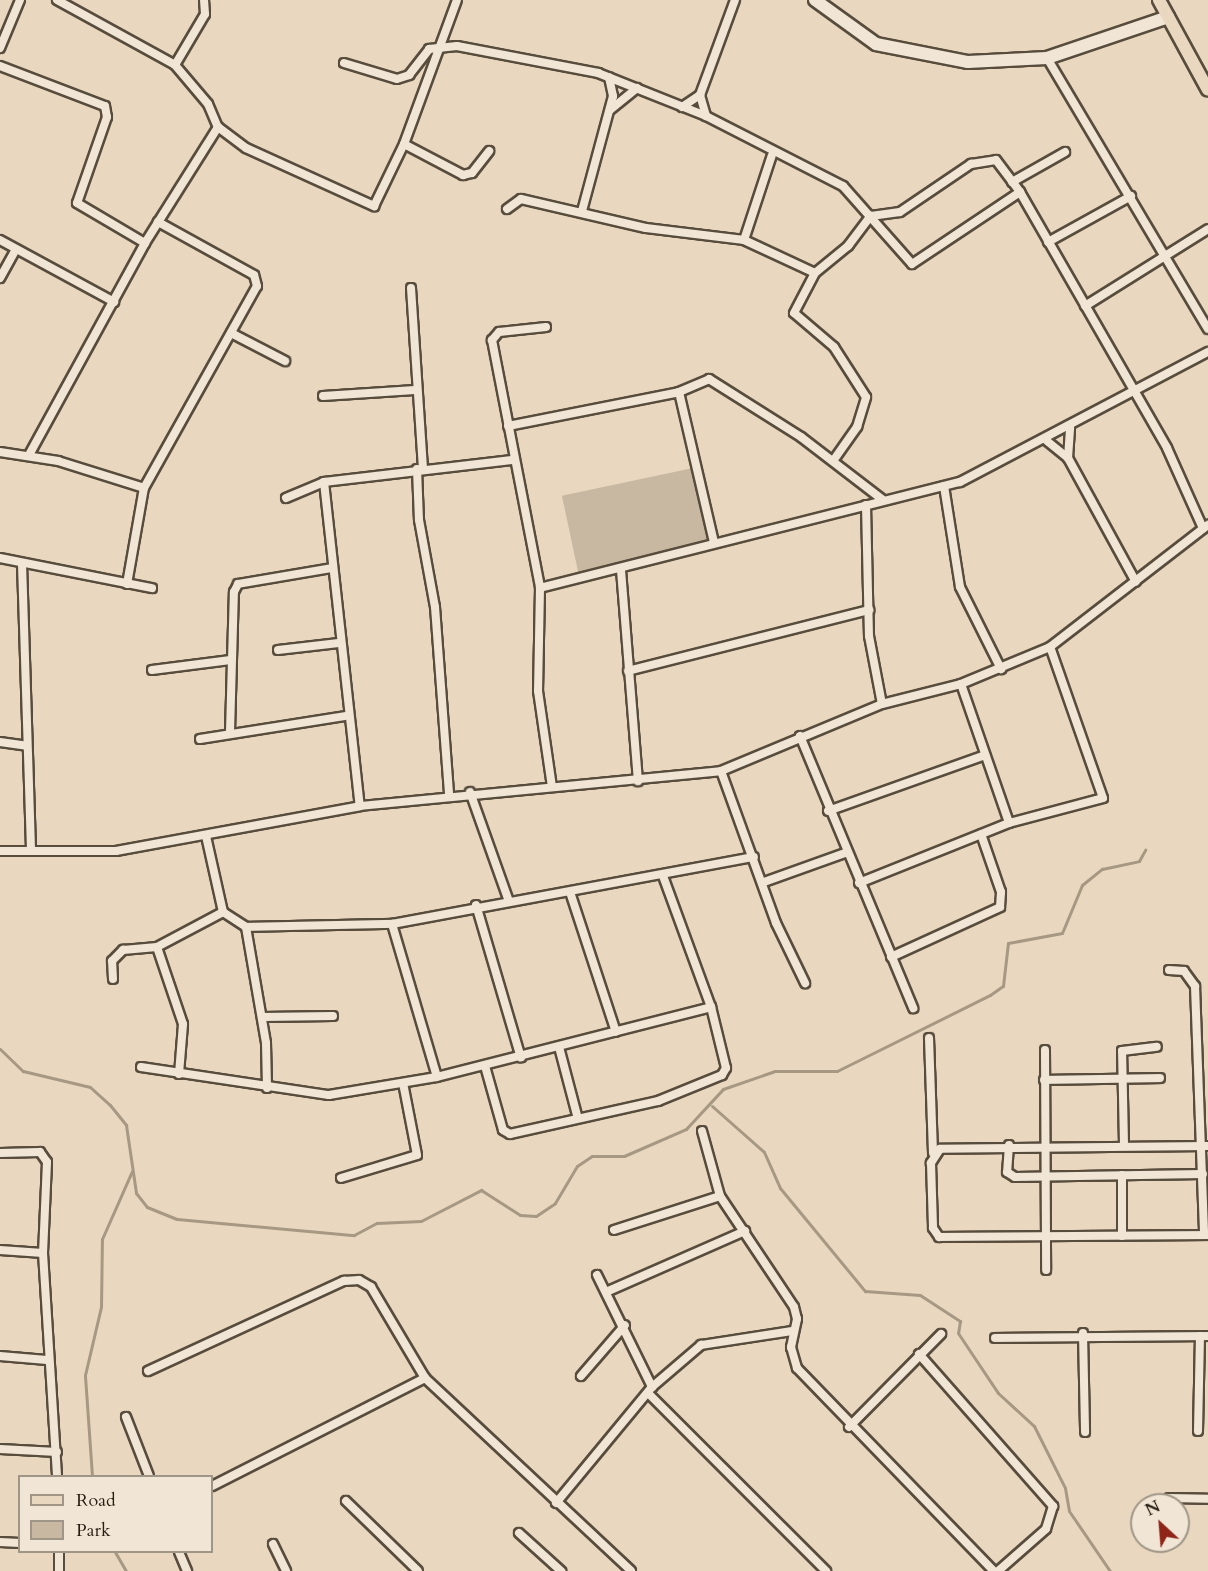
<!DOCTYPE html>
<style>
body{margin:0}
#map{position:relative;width:1208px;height:1571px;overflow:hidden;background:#e9d8bf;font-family:Cardo,serif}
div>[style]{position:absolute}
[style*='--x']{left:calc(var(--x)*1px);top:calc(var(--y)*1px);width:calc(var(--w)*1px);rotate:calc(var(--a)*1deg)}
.green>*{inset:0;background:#c8b8a2;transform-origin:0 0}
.stream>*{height:3px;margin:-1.5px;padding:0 1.5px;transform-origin:1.5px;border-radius:1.5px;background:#a79884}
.roads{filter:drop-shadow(2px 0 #584c3d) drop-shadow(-2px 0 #584c3d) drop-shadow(0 2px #584c3d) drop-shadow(0 -2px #584c3d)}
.street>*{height:8px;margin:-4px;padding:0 4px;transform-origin:4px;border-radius:4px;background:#f1e6d5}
.secondary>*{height:12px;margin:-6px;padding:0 6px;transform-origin:6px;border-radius:6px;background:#f1e6d5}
.primary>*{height:12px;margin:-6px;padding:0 6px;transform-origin:6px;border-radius:6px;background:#e9d8bf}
span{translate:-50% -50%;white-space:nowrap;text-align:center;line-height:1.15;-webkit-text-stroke:6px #f1e6d5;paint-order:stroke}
.legend{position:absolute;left:18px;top:1475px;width:195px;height:78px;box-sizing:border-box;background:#f1e6d5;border:2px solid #a09687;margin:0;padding:8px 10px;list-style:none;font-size:18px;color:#271d12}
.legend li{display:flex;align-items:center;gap:12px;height:30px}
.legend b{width:30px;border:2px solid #a09687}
.north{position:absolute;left:1130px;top:1493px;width:60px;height:60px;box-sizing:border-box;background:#f1e6d5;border:2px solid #a09687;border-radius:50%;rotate:334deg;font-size:16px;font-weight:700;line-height:24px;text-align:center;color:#271d12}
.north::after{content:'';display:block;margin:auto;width:21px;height:27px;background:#8f2418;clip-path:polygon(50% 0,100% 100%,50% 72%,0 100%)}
</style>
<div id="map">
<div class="green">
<div style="left:693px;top:468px;width:80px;height:134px;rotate:78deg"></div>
</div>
<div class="stream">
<div style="--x:0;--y:1049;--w:32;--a:44"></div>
<div style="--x:23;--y:1071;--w:69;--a:13.4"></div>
<div style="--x:90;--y:1087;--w:27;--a:42"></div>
<div style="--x:110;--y:1105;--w:26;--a:51"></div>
<div style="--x:126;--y:1125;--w:69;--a:81.6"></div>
<div style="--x:136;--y:1193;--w:18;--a:52"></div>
<div style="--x:147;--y:1207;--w:32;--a:22"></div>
<div style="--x:177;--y:1219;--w:178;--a:5.2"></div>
<div style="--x:354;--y:1235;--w:26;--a:-28"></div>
<div style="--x:377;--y:1223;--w:44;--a:-2.6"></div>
<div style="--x:421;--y:1221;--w:68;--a:-27.3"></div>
<div style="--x:481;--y:1190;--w:46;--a:32.7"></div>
<div style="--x:520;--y:1215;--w:16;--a:4"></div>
<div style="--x:536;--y:1216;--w:23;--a:-34"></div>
<div style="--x:555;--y:1203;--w:43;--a:-59.3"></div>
<div style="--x:577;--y:1166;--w:18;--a:-34"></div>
<div style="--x:592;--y:1156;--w:32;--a:0"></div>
<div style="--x:624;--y:1156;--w:68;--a:-23.5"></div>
<div style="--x:686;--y:1129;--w:54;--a:-47.2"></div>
<div style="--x:723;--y:1089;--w:55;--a:-19.1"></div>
<div style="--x:775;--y:1071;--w:62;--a:0"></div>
<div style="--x:837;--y:1071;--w:171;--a:-26.4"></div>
<div style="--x:990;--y:995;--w:16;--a:-35"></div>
<div style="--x:1003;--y:986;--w:43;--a:-83.4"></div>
<div style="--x:1008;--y:943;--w:55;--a:-10.5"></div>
<div style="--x:1062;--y:933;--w:52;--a:-67.4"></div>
<div style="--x:1082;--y:885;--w:26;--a:-39"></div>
<div style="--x:1102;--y:869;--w:38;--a:-12"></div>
<div style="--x:1139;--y:861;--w:13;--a:-61"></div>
<div style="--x:712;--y:1106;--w:69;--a:41.5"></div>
<div style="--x:764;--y:1152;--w:39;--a:66"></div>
<div style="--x:780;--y:1188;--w:134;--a:50.5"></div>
<div style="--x:865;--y:1291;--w:55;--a:4.2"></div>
<div style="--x:920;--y:1295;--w:48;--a:33"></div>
<div style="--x:960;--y:1321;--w:12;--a:99"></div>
<div style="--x:958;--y:1333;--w:72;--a:56.3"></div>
<div style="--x:998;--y:1393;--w:49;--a:42.5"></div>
<div style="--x:1034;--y:1426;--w:69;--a:63.4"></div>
<div style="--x:1065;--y:1488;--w:23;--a:80"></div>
<div style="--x:1069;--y:1511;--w:73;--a:55.7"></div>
<div style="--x:92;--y:1476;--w:101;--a:-94"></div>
<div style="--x:85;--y:1375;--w:70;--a:-76.8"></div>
<div style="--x:101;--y:1307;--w:68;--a:-89.2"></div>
<div style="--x:102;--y:1239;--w:74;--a:-66.2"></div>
<div style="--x:115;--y:1552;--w:22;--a:60"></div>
</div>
<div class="roads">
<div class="street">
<div style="--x:57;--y:0;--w:135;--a:28.8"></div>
<div style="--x:175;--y:65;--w:51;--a:49.8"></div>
<div style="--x:208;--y:104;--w:25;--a:67"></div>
<div style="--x:218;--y:127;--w:35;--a:37"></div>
<div style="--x:246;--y:148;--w:141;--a:24.4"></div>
<div style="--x:374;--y:206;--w:69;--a:-64.2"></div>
<div style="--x:404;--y:144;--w:153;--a:-69.8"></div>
<div style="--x:0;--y:48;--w:52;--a:-67.4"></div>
<div style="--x:1047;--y:58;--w:315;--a:59.3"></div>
<div style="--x:344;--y:63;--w:55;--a:16.8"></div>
<div style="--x:397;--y:79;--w:13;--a:-18"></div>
<div style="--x:409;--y:75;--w:33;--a:-52"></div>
<div style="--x:429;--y:49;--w:28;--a:-6"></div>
<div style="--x:457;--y:46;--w:144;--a:10.8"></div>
<div style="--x:598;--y:73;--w:116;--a:21.7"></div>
<div style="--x:706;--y:116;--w:154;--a:27.1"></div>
<div style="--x:843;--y:186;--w:104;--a:48.5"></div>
<div style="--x:912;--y:264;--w:130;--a:-33.7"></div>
<div style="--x:175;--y:65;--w:59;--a:-59.5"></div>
<div style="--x:205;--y:14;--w:14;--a:-94"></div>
<div style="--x:0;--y:66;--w:112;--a:20.9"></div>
<div style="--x:105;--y:106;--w:11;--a:80"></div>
<div style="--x:107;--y:117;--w:91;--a:109.2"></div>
<div style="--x:77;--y:203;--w:79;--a:30.5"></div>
<div style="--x:700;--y:95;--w:22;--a:74"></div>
<div style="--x:682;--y:107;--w:22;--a:-34"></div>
<div style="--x:700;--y:95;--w:101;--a:-69.8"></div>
<div style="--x:610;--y:110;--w:35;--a:-39"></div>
<div style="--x:404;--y:144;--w:67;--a:27.7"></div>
<div style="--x:463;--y:175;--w:9;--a:-13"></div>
<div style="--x:472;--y:173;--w:28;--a:-52"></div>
<div style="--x:1012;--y:182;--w:61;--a:-29.5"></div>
<div style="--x:507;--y:209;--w:17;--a:-36"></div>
<div style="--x:521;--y:199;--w:128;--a:13.1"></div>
<div style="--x:646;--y:228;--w:99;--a:7"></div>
<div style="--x:744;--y:240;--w:78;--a:24.9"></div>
<div style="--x:582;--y:211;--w:119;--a:-74.9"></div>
<div style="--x:613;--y:96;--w:19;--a:-102"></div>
<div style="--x:871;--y:216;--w:29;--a:-8"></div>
<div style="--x:900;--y:212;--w:86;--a:-34.1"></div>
<div style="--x:971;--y:164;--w:25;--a:-9"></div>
<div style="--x:996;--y:160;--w:40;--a:53"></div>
<div style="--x:1020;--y:192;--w:295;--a:60.1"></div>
<div style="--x:1167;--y:448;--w:88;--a:65.8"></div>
<div style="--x:0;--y:240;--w:130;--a:28.5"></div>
<div style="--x:744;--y:240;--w:89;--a:-71.8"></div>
<div style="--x:1048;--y:242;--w:95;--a:-29"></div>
<div style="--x:0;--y:278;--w:33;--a:-61"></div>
<div style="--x:411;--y:288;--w:180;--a:86.2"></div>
<div style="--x:1085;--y:306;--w:145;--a:-32"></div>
<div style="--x:546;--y:327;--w:47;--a:173.9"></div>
<div style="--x:499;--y:332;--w:11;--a:131"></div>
<div style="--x:492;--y:340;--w:253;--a:79"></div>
<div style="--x:540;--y:588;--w:103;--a:91.1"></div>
<div style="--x:538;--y:691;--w:97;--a:81.7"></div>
<div style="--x:231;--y:333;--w:61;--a:27.4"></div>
<div style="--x:679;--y:392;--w:155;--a:76.9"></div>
<div style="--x:323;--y:396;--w:92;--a:-3.7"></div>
<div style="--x:508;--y:426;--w:174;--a:-11.2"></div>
<div style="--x:679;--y:392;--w:33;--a:-23"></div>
<div style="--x:709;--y:379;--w:109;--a:32.2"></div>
<div style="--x:801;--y:437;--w:103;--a:37.5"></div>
<div style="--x:1047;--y:441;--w:27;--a:39"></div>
<div style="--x:1068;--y:458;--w:141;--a:61.3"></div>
<div style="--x:0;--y:452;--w:59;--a:8.8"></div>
<div style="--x:58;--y:461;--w:90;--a:17.4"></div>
<div style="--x:29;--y:455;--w:242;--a:-61.3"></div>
<div style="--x:145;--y:243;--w:137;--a:-57.8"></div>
<div style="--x:1068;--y:458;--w:30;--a:-86"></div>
<div style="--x:833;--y:461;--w:42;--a:-54.8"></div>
<div style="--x:857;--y:427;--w:31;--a:-73"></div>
<div style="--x:866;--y:397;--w:59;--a:-122.6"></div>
<div style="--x:834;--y:347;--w:52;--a:-139.6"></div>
<div style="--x:794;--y:313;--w:45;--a:-62.3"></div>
<div style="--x:815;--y:273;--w:43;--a:-39.3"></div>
<div style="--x:848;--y:246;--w:38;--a:-53"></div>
<div style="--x:417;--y:469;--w:51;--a:87.8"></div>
<div style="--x:419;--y:520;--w:88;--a:79.6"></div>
<div style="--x:435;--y:607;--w:189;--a:85.7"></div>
<div style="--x:324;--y:482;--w:326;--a:83.7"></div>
<div style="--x:944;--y:486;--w:102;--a:81"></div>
<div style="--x:960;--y:587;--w:92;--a:63.4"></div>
<div style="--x:286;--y:498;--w:41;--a:-22.8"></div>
<div style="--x:324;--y:482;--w:189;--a:-6.7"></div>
<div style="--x:866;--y:505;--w:131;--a:88.7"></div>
<div style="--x:869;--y:636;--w:69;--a:79.2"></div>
<div style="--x:0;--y:558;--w:155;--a:11.2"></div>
<div style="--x:22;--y:563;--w:288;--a:88.2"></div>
<div style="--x:621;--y:570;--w:212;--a:85.4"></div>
<div style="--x:127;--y:584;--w:97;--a:-80"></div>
<div style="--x:144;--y:488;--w:231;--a:-60.8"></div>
<div style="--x:257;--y:286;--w:11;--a:-105"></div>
<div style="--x:254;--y:275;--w:110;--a:-151.1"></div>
<div style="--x:540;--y:588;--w:433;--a:-14.2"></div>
<div style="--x:960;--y:482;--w:280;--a:-27.7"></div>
<div style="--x:278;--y:650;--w:61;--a:-6.5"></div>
<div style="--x:152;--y:670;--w:79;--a:-7.3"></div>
<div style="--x:628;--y:671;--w:249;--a:-14.2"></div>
<div style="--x:961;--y:684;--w:147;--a:70.9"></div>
<div style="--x:230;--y:732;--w:140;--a:-88.4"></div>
<div style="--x:234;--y:592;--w:9;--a:-63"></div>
<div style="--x:238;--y:584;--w:95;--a:-9.7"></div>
<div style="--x:800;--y:736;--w:295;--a:67.4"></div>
<div style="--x:200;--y:739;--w:148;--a:-9"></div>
<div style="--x:0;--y:742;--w:27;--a:8"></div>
<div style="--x:721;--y:771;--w:162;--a:70.1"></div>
<div style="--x:776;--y:923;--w:67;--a:64.2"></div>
<div style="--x:470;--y:792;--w:114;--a:70.4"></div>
<div style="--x:828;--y:811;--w:167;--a:-19.6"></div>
<div style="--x:206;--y:836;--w:78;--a:77.4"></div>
<div style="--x:223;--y:912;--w:27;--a:33"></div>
<div style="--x:246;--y:927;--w:146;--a:-1.2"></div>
<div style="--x:392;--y:924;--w:368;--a:-10.5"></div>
<div style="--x:0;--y:851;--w:116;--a:0"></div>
<div style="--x:116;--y:851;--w:248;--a:-10.4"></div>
<div style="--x:360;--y:806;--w:363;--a:-5.5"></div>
<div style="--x:721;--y:771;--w:174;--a:-22.6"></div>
<div style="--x:882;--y:704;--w:81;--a:-14.2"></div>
<div style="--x:961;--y:684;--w:96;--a:-22.6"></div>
<div style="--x:1050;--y:647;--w:200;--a:-37.7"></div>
<div style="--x:764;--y:882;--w:86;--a:-19.7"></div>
<div style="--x:859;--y:883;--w:162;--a:-21.8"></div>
<div style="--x:1009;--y:823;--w:97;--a:-14.9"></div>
<div style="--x:1103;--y:798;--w:160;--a:-109.3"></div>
<div style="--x:570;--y:892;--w:147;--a:71.8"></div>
<div style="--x:476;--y:905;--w:159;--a:73.6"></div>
<div style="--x:392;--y:924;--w:159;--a:73.6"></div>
<div style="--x:246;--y:927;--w:118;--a:80.2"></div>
<div style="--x:266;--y:1043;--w:45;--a:88.7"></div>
<div style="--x:891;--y:957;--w:120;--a:-24.6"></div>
<div style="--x:1000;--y:907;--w:15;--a:-86"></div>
<div style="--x:1001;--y:892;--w:61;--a:-109"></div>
<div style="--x:1169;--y:970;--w:15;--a:4"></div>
<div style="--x:1184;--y:971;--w:19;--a:54"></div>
<div style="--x:1195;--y:986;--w:249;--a:87.9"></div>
<div style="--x:113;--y:979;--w:18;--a:-93"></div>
<div style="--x:112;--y:961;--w:16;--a:-45"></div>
<div style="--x:123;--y:950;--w:34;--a:-5"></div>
<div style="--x:263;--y:1017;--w:70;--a:-0.8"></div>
<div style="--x:929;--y:1038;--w:115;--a:88"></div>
<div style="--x:559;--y:1047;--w:70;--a:75.2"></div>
<div style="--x:1045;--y:1050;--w:220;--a:89.7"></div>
<div style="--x:485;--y:1066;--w:66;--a:74.3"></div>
<div style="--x:503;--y:1130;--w:8;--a:30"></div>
<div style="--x:510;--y:1134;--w:152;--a:-12.6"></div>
<div style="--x:658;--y:1101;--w:69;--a:-22.1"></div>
<div style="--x:722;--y:1075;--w:8;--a:-60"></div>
<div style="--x:726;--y:1068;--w:63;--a:-103.8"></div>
<div style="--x:711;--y:1007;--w:140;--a:-110.1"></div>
<div style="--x:141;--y:1067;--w:190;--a:8.5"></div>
<div style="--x:329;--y:1095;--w:109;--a:-9.5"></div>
<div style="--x:437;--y:1077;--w:283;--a:-14.3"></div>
<div style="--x:179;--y:1074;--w:50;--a:-85.4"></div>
<div style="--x:183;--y:1024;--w:81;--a:-108.7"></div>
<div style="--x:157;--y:947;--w:75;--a:-27.9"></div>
<div style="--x:1044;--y:1080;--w:116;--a:-1"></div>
<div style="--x:702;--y:1131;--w:67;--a:74.5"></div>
<div style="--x:1124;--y:1144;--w:93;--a:-91.2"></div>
<div style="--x:1122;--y:1051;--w:35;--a:-7"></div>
<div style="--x:1009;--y:1145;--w:27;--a:94"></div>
<div style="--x:1007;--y:1172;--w:9;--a:32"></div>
<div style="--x:1015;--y:1177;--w:188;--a:-0.9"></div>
<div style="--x:1208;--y:1146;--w:268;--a:179.4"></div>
<div style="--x:940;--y:1149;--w:17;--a:123"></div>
<div style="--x:931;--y:1163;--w:65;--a:88.2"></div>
<div style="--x:933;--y:1228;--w:11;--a:56"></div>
<div style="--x:939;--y:1237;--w:269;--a:-0.4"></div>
<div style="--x:0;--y:1153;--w:40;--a:-1.4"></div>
<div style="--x:40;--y:1152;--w:12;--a:55"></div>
<div style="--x:47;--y:1162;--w:91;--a:92.5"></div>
<div style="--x:43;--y:1253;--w:223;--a:86.4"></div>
<div style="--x:1122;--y:1175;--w:61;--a:90"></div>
<div style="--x:341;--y:1178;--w:79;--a:-16.8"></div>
<div style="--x:417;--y:1155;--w:73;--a:-101"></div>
<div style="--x:614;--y:1230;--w:111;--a:-17.8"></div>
<div style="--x:720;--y:1196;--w:133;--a:56.3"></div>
<div style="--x:794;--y:1307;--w:12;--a:76"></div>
<div style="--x:797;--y:1319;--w:29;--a:102"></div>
<div style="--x:791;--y:1347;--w:22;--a:74"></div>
<div style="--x:797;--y:1368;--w:283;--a:45.9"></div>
<div style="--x:0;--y:1250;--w:43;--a:4"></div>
<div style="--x:597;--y:1275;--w:125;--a:63.8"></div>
<div style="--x:606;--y:1292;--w:152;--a:-23.7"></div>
<div style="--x:1083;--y:1333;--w:99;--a:88.8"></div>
<div style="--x:995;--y:1338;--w:213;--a:-0.5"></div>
<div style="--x:919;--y:1354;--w:203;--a:48.6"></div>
<div style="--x:1053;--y:1506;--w:24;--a:107"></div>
<div style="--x:1046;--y:1529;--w:64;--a:138.8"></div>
<div style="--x:0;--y:1356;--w:47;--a:4.9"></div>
<div style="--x:148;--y:1371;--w:216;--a:-24.7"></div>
<div style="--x:344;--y:1281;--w:15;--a:-4"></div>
<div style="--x:359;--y:1280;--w:14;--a:30"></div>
<div style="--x:371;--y:1287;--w:106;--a:59.3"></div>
<div style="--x:425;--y:1378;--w:282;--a:43.1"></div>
<div style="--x:581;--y:1376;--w:67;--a:-49.2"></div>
<div style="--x:648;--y:1393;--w:252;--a:45"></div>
<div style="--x:126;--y:1417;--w:63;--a:68.7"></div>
<div style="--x:849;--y:1427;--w:131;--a:-45.3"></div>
<div style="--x:1198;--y:1431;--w:95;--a:-88.8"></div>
<div style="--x:0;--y:1449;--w:57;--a:3"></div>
<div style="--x:212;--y:1486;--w:239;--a:-26.9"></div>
<div style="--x:1169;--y:1498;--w:39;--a:1"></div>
<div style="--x:346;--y:1501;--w:100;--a:44.2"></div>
<div style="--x:556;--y:1503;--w:151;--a:-50.4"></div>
<div style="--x:652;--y:1387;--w:65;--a:-40.6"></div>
<div style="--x:701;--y:1345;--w:93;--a:-8.7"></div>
<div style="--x:519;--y:1533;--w:57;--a:42.1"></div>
<div style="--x:0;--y:1542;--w:20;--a:3"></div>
<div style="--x:273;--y:1544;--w:30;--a:64"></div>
<div style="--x:59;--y:1552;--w:19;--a:90"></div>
<div style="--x:179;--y:1552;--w:21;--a:67"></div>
</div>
<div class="secondary">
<div style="--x:815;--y:0;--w:75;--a:35.8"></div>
<div style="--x:876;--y:44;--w:94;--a:11.1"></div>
<div style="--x:968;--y:62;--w:79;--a:-2.9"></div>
<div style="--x:1047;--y:58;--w:128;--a:-18.7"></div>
</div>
<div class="primary">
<div style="--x:1159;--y:0;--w:102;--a:61.4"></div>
</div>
</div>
<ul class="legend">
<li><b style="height:8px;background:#e9d8bf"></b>Road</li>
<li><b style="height:16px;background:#c8b8a2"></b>Park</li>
</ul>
<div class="north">N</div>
</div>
